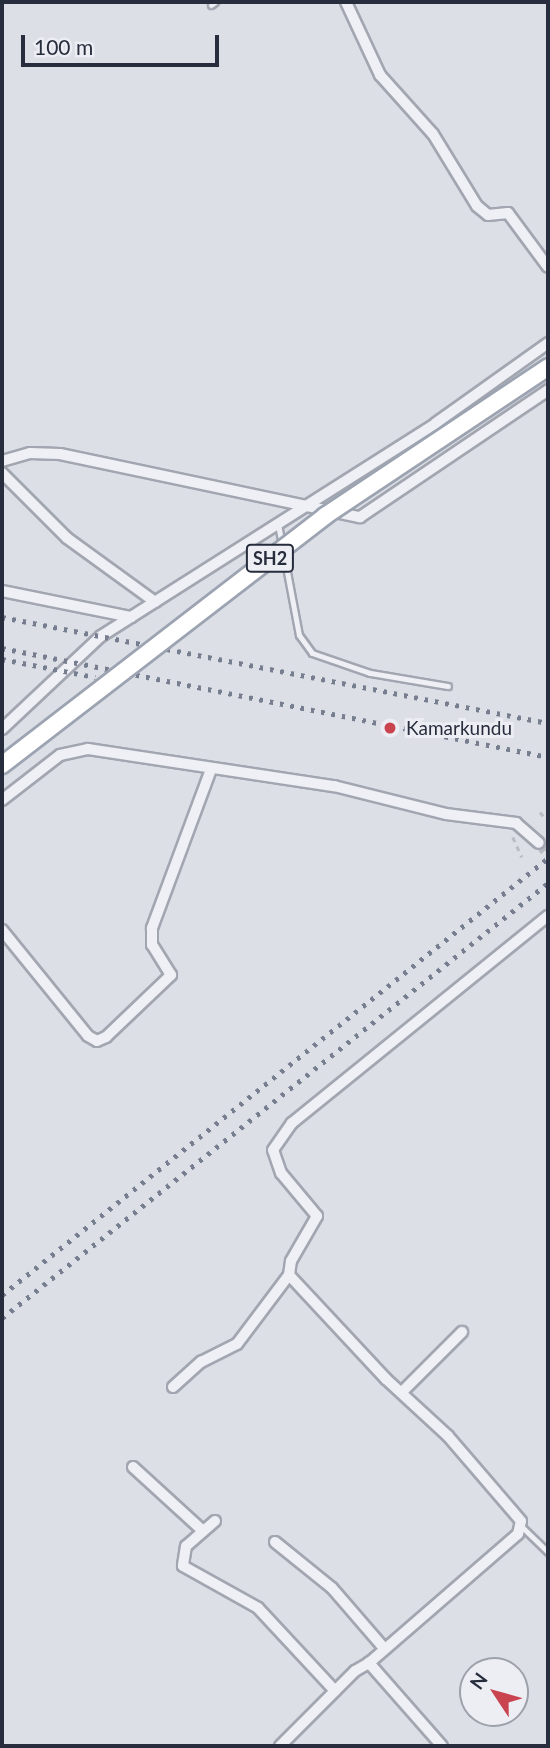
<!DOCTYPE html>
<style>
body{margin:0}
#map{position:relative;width:550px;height:1748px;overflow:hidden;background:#dcdfe6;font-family:Lato,sans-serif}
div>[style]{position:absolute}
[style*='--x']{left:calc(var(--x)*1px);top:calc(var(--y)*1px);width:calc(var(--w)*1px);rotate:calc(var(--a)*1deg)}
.minor-tunnel>*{height:10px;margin-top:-5px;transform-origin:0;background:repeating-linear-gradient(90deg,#b8bbc4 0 10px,transparent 0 15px)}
.path>*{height:2.5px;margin-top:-1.25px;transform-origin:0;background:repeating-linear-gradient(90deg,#bbbdc5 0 5px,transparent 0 10px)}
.roads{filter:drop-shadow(2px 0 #a2a6b0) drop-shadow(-2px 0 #a2a6b0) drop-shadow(0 2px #a2a6b0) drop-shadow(0 -2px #a2a6b0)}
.service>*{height:5px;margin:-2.5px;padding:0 2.5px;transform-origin:2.5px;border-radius:2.5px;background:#eff0f5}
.minor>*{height:10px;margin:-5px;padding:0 5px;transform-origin:5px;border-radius:5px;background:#eff0f5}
.rail>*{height:4.5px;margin-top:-2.25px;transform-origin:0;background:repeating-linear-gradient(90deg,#777e8f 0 3.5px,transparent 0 10.5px)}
.bridges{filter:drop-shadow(2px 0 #9ca3b1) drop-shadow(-2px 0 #9ca3b1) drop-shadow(0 2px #9ca3b1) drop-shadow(0 -2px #9ca3b1)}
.primary-bridge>*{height:16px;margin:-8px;padding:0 8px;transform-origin:8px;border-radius:8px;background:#fff}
.dots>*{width:19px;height:19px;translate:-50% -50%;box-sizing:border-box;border:4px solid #eceef4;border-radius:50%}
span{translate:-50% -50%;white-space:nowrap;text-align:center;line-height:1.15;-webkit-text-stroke:6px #eceef4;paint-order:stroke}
.shield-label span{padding:2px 5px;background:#eceef4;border:2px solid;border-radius:5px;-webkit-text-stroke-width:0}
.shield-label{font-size:18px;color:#272d3c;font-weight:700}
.poi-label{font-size:19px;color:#272d3c}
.left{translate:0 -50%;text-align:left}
.frame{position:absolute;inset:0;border:4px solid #272d3c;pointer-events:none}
.north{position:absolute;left:459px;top:1657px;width:70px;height:70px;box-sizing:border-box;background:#eceef4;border:2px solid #9da1aa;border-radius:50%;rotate:306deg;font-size:19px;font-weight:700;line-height:28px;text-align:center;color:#272d3c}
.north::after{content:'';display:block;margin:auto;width:24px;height:32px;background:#c9444e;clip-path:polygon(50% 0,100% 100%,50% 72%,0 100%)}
.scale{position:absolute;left:21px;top:35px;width:198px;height:32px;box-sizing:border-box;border:4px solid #272d3c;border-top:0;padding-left:9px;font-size:21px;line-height:24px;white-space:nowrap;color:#272d3c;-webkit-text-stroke:5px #eceef4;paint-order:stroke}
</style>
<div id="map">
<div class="minor-tunnel">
<div style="--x:539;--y:843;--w:15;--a:53"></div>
</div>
<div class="path">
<div style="--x:540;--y:812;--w:12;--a:48"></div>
<div style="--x:513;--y:837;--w:22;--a:66"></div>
</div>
<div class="roads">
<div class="service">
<div style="--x:211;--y:5;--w:5;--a:-37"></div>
<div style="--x:278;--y:524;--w:113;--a:79.3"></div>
<div style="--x:299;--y:635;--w:22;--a:54"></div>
<div style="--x:312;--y:653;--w:61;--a:19"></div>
<div style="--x:370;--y:673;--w:79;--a:9.5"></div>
<div style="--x:521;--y:1526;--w:37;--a:44"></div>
</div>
<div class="minor">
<div style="--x:346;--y:2;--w:81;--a:65"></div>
<div style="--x:380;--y:75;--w:79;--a:48.1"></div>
<div style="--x:433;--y:134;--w:84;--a:58.6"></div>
<div style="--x:477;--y:206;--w:14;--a:39"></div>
<div style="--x:488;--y:215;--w:20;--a:-6"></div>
<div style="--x:508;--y:213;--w:67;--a:53.5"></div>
<div style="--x:2;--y:461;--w:29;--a:-16"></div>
<div style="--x:30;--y:453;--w:30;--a:2"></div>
<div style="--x:60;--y:454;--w:307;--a:11.9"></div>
<div style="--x:360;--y:517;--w:227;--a:-34"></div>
<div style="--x:2;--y:473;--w:92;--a:45"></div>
<div style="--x:67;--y:538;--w:109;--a:36"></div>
<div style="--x:2;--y:591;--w:132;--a:11.4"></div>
<div style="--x:2;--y:729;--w:136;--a:-43.2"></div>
<div style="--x:101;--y:636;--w:397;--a:-32.4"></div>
<div style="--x:436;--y:423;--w:138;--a:-35.5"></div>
<div style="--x:2;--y:800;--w:73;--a:-37.8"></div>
<div style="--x:60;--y:755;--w:29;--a:-12"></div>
<div style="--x:88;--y:749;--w:249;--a:8.6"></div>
<div style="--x:334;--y:786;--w:115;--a:14"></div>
<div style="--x:446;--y:814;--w:71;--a:7.3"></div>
<div style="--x:516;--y:823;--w:30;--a:41"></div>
<div style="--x:2;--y:930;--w:136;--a:50.9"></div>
<div style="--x:88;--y:1036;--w:10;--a:29"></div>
<div style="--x:97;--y:1041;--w:10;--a:-24"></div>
<div style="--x:106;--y:1037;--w:90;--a:-43.6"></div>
<div style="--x:171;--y:975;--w:36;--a:-122"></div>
<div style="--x:152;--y:945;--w:17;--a:-90"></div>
<div style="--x:152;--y:928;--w:170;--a:-69.6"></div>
<div style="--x:173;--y:1387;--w:38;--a:-42"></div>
<div style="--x:201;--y:1362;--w:40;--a:-26.6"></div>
<div style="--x:237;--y:1344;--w:86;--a:-53"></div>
<div style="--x:402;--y:1392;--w:85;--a:-45"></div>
<div style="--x:133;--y:1467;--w:93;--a:42.4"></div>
<div style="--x:215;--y:1521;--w:38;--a:139"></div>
<div style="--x:186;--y:1546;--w:20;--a:99"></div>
<div style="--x:183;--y:1566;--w:86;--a:29.2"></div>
<div style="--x:258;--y:1608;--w:113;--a:47.1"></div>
<div style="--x:275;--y:1542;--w:73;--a:38.9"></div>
<div style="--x:332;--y:1588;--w:78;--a:49.2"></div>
<div style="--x:280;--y:1746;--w:106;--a:-45"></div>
<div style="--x:355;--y:1671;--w:16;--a:-30"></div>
<div style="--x:442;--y:1746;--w:111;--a:-131.3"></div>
<div style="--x:369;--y:1663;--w:197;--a:-40.9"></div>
<div style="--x:518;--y:1534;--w:13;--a:-77"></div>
<div style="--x:521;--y:1521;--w:112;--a:-130.7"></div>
<div style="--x:448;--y:1436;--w:84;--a:-137.4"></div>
<div style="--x:386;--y:1379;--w:142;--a:-133"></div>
<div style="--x:289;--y:1275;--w:14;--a:-82"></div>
<div style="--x:291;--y:1261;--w:52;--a:-60"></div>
<div style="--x:317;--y:1216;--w:56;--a:-129.9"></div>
<div style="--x:281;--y:1173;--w:24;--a:-109"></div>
<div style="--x:273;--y:1150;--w:33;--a:-55"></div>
<div style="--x:292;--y:1123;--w:329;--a:-39"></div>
</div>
</div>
<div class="rail">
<div style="--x:2;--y:617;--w:556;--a:10.99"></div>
<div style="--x:2;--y:648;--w:557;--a:11.29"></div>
<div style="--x:2;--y:659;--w:95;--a:11"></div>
<div style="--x:2;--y:1295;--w:699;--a:-38.67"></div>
<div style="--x:2;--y:1318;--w:698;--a:-38.54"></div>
</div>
<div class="bridges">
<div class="primary-bridge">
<div style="--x:2;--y:765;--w:408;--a:-37.6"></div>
<div style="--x:325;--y:516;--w:268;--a:-33.7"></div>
</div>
</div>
<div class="dots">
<div style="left:390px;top:728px;background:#c9444e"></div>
</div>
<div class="shield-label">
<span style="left:270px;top:558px">SH2</span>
</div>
<div class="poi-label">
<span class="left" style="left:406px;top:728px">Kamarkundu</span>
</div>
<div class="frame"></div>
<div class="north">N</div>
<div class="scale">100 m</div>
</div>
